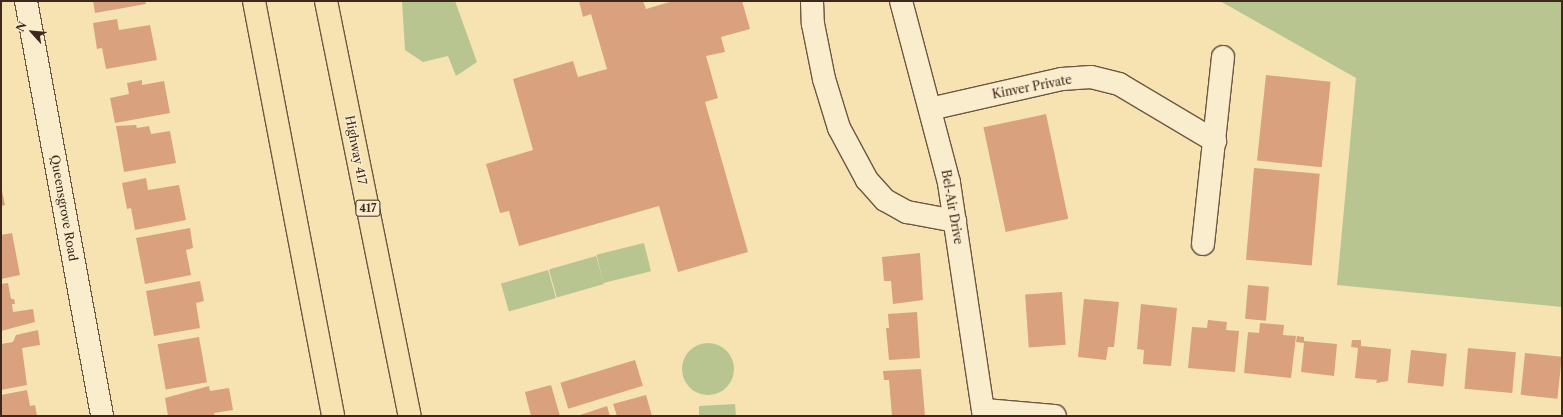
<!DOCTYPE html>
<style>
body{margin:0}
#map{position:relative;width:1563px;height:417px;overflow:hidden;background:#f7e3b2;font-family:"Libre Caslon Text",serif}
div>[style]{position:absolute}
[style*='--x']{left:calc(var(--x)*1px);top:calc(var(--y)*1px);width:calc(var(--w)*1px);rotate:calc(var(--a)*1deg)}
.green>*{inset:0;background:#b8c590;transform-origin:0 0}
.round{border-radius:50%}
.building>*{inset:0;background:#d9a17e;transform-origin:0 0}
.roads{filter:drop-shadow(1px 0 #6c5741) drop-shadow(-1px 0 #6c5741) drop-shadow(0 1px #6c5741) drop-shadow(0 -1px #6c5741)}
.minor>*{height:22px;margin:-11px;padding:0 11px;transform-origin:11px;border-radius:11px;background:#faedcd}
.highway>*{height:22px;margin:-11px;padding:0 11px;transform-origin:11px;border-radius:11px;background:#f7e3b2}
span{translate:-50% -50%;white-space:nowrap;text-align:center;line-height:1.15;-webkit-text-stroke:3px #faedcd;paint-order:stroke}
.shield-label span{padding:1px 3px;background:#faedcd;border:1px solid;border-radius:3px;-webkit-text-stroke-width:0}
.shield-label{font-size:11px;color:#3e281b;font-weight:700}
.street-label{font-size:12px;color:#3e281b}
.frame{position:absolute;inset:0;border:2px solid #3e281b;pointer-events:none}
.north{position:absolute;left:12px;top:12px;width:40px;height:40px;-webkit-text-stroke:3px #faedcd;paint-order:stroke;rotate:297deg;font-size:11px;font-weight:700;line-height:16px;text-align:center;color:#3e281b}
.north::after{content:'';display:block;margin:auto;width:14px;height:18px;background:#3e281b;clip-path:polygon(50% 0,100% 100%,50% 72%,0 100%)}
</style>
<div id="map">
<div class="green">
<div style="clip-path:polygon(402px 1px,455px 1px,477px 62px,456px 76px,448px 56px,423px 62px,405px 50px)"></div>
<div style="clip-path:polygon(1220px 1px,1562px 1px,1562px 307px,1337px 285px,1356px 78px)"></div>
<div style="left:644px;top:243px;width:29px;height:49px;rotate:76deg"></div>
<div style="left:596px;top:256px;width:29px;height:49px;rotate:74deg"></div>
<div style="left:548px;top:270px;width:29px;height:49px;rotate:74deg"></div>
<div class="round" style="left:682px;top:343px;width:52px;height:52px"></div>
<div style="clip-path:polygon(735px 404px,736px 416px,699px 416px,699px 406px)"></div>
</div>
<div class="building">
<div style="clip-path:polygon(93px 1px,145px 1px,146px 4px,95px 13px)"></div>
<div style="clip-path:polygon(579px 1px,643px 1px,646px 9px,673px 1px,742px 1px,750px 29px,721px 37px,725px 52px,706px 56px,718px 98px,705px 102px,748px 252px,678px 272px,659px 206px,519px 246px,509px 211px,500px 213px,486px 164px,533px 150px,513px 79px,573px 61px,578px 77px,607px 69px,591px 14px,583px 17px)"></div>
<div style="clip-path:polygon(117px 19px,119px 30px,150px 25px,157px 60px,106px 69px,102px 48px,97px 49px,93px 23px)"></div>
<div style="left:1266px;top:75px;width:65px;height:86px;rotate:6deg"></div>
<div style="clip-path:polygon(142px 80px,142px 85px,164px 81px,170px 113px,115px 123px,110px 98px,129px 94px,127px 83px)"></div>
<div style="left:1046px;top:114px;width:107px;height:64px;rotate:78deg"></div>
<div style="clip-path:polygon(136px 125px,137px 128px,149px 126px,151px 134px,170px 131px,176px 163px,124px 172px,116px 126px)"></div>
<div style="left:1254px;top:168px;width:66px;height:92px;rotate:5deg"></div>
<div style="clip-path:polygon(146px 178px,148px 190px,179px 185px,186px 220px,135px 230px,131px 208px,127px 209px,122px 183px)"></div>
<div style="clip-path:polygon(1px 187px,5px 205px,1px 206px)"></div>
<div style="clip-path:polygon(190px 228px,193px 248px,186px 250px,191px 275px,145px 284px,136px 238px)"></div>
<div style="clip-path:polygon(12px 233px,20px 275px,1px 279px,1px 235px)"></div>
<div style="clip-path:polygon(920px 253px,923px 300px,893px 304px,891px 281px,884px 281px,882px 257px)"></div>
<div style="clip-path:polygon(200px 281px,204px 301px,196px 303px,200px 328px,154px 336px,146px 291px)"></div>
<div style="clip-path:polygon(8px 283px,11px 299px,14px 299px,15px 304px,12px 304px,13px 312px,33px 309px,35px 322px,1px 331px,1px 284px)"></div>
<div style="left:1248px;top:285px;width:21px;height:34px;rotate:5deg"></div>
<div style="left:1062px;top:292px;width:53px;height:37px;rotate:86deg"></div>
<div style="clip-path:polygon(1084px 299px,1119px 302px,1114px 347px,1108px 347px,1106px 360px,1078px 357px)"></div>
<div style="clip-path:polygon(1141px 304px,1177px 308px,1171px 366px,1143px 364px,1144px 350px,1137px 349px)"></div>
<div style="clip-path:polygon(917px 312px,920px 358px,889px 360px,886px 328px,889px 328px,888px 314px)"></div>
<div style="clip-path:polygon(1208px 320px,1227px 322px,1226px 330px,1239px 331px,1235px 372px,1188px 368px,1192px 327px,1207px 328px)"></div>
<div style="clip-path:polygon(1260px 323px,1284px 325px,1283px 335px,1296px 336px,1291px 378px,1244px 373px,1248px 332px,1259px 333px)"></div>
<div style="clip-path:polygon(38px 330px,40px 345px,22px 348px,27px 385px,1px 390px,1px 344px,13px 342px,16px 335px)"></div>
<div style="clip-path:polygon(1297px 336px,1304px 337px,1304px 341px,1337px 344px,1334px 376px,1301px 372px,1304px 343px,1296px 342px)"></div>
<div style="left:199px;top:337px;width:46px;height:42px;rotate:80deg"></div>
<div style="clip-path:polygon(1352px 340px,1361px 340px,1361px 346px,1391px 349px,1388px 381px,1376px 383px,1377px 380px,1355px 378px,1358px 348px,1351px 347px)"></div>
<div style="left:1468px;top:348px;width:48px;height:41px;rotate:5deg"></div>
<div style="left:1411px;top:350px;width:36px;height:33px;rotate:6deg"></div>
<div style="left:1525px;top:353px;width:37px;height:42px;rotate:6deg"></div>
<div style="left:635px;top:360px;width:27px;height:78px;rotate:73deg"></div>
<div style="clip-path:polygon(921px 369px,925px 416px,892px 416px,889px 380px,884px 380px,883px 371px)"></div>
<div style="clip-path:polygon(551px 385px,560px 416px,531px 416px,525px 392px)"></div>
<div style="clip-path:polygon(209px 386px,210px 391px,229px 388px,233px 410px,214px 413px,215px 416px,168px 416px,165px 398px)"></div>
<div style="clip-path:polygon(27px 390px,30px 406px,35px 405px,37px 416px,1px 416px,1px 395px)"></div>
<div style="clip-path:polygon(646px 395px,652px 416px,617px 416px,613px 404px)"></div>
<div style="clip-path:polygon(607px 406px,610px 416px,577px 416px)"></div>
</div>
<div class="roads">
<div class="minor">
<div style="--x:26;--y:1;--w:422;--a:79.6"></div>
<div style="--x:812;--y:1;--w:23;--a:88"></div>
<div style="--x:813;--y:24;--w:56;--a:78.7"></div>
<div style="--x:824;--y:79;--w:51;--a:73"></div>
<div style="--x:839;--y:128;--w:59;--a:61.7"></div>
<div style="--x:867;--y:180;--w:27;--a:48"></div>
<div style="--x:885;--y:200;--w:25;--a:29"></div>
<div style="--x:907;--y:212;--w:49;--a:10.6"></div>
<div style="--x:901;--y:1;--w:188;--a:75.2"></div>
<div style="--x:949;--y:183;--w:236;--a:81.5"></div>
<div style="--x:930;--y:109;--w:135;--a:-12.8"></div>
<div style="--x:1062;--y:79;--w:29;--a:-4"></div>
<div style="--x:1091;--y:77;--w:29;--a:14"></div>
<div style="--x:1119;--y:84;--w:112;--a:30.7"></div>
<div style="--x:1203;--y:244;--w:188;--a:-83.9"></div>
<div style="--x:984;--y:410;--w:71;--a:4.8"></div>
</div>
<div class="highway">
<div style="--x:254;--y:1;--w:422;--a:79.2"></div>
<div style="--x:326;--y:1;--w:423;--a:78.6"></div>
</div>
</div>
<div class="shield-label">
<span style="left:368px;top:208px">417</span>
</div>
<div class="street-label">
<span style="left:1032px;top:87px;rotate:-11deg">Kinver Private</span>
<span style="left:356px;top:150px;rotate:79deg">Highway 417</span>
<span style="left:952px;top:207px;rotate:80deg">Bel-Air Drive</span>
<span style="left:64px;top:208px;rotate:80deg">Queensgrove Road</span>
</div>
<div class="frame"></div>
<div class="north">N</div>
</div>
